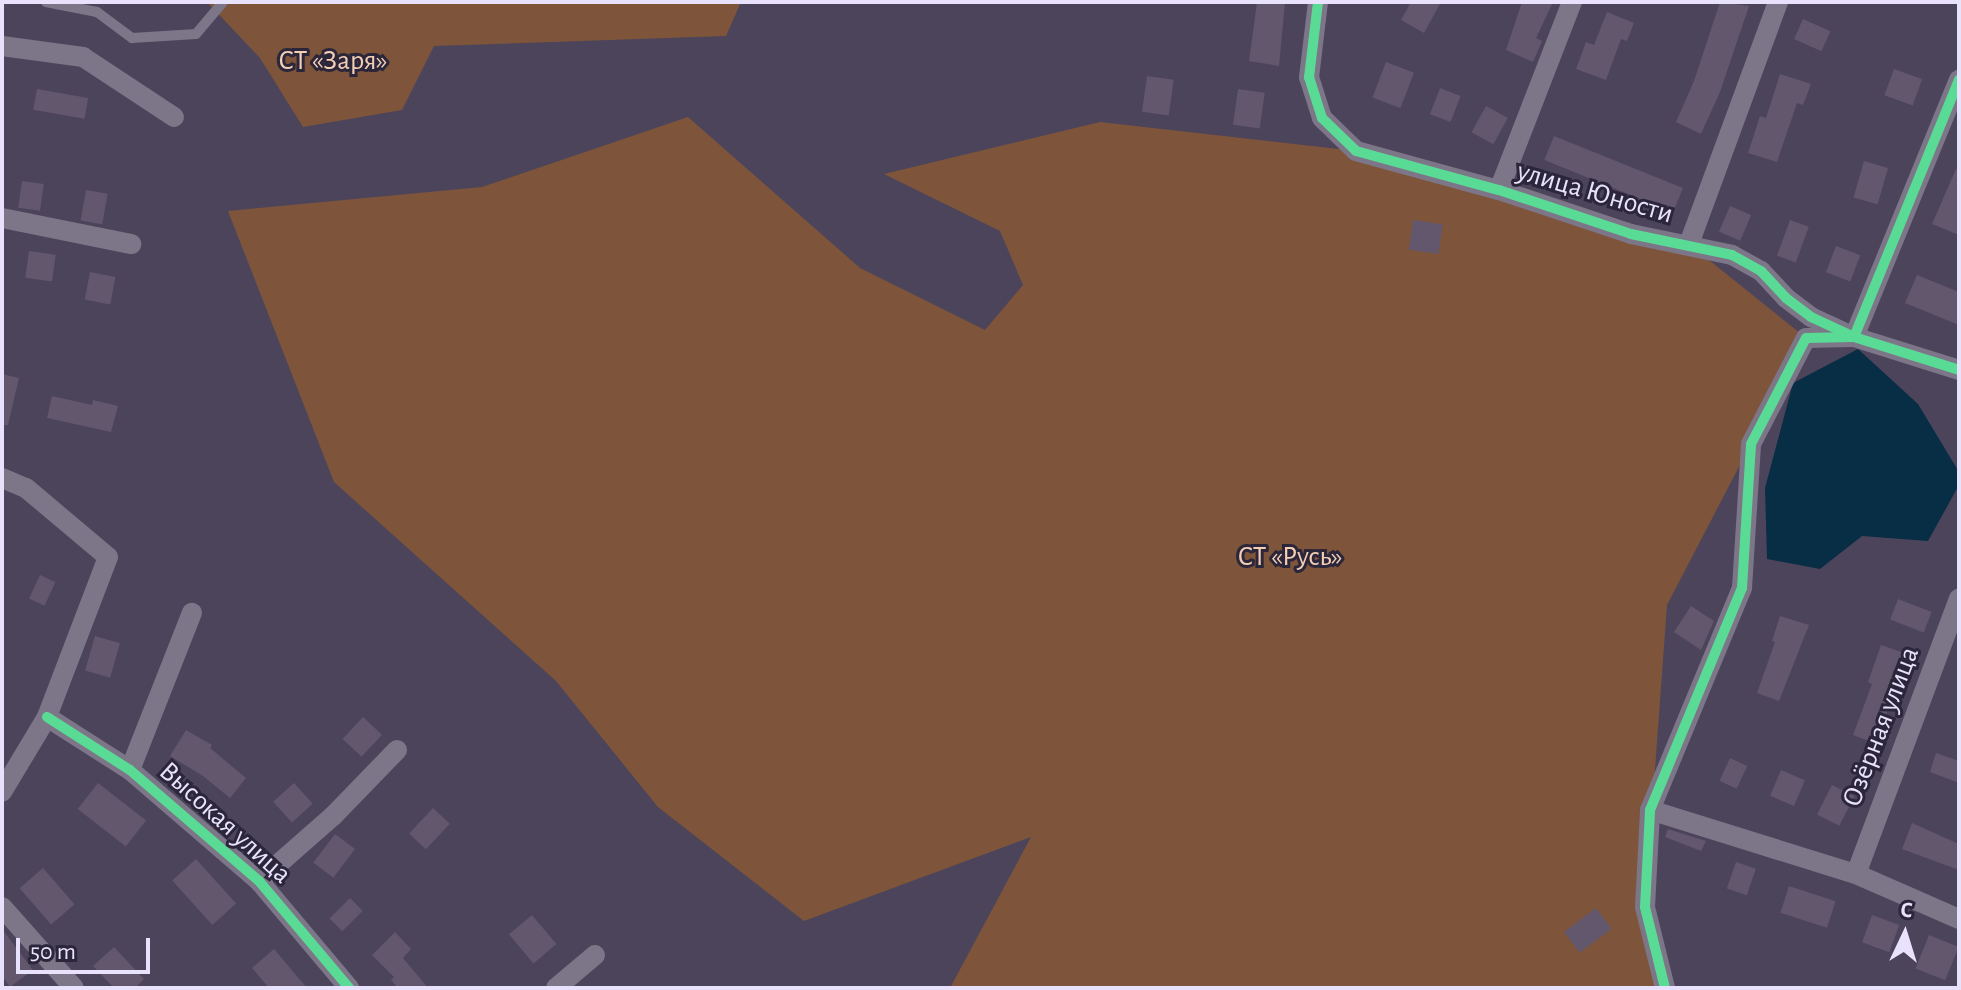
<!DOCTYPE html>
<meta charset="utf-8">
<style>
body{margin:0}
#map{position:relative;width:1961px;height:990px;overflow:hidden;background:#4c445b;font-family:"Alegreya Sans",sans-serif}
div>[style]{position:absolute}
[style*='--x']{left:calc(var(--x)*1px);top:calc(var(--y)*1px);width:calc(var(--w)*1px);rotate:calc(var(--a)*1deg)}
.green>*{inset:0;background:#7e553a}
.water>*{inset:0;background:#082e45}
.building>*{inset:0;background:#63576d;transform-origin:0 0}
.lane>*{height:10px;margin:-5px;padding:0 5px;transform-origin:5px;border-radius:5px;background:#7c7688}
.street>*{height:20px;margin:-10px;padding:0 10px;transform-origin:10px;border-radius:10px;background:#7c7688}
.cycleway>*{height:10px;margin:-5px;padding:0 5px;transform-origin:5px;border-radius:5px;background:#5adb95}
span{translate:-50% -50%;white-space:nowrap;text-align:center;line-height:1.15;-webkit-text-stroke:6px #2b263a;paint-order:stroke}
.park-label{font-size:28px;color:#f3cfb6}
.street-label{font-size:28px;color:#e9e2fd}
.frame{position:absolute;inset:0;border:4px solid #e9e2fd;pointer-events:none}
.north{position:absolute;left:1865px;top:894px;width:80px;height:80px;-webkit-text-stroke:6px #2b263a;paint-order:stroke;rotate:4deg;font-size:22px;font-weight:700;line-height:32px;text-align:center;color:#e9e2fd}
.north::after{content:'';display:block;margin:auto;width:28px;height:36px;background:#e9e2fd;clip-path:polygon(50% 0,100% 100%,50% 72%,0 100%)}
.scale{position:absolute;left:16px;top:938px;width:134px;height:36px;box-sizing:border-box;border:4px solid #e9e2fd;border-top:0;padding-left:10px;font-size:24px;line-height:28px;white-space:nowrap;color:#e9e2fd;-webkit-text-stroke:6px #2b263a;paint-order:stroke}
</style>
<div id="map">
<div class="green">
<div style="clip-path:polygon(207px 2px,741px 2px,726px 36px,434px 46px,402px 110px,303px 127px,260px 58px)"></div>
<div style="clip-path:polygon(688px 117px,860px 268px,985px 330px,1023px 285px,1000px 231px,884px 174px,1100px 122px,1356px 151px,1689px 244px,1806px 338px,1667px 605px,1645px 907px,1665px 988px,950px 988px,1031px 837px,804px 921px,658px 807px,556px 681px,334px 482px,228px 211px,482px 187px)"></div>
</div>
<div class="water">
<div style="clip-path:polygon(1858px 349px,1918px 404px,1959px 472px,1959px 485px,1928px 541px,1862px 536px,1820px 569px,1767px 559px,1765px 488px,1793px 383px)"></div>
</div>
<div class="building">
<div style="clip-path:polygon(1257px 2px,1285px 2px,1279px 66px,1249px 61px)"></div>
<div style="clip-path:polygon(1411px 2px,1441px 2px,1424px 33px,1401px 20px)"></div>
<div style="clip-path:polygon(1522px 2px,1553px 2px,1536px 38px,1542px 41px,1533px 62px,1506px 50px)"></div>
<div style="clip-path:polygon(1720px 2px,1749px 6px,1720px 92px,1701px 134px,1676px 122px,1694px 81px)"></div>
<div style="clip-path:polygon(1607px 12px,1634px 23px,1627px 41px,1621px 39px,1606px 80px,1576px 69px,1586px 42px,1594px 45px)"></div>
<div style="left:1803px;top:19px;width:30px;height:22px;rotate:24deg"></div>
<div style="left:1386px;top:62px;width:30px;height:38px;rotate:21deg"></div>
<div style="left:1894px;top:69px;width:30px;height:28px;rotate:20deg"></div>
<div style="clip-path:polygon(1780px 74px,1811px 84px,1803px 105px,1797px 103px,1777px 162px,1748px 153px,1760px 116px,1766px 118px)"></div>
<div style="left:1147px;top:76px;width:27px;height:36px;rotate:8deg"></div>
<div style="left:1440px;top:88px;width:22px;height:28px;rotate:21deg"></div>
<div style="left:37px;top:89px;width:52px;height:21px;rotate:10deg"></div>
<div style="left:1238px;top:89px;width:27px;height:36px;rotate:8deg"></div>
<div style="left:1486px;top:106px;width:25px;height:30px;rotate:29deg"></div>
<div style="left:1554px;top:136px;width:139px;height:26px;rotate:22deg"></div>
<div style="left:1864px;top:161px;width:25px;height:38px;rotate:16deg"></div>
<div style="clip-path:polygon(1956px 169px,1959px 169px,1959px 235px,1932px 224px)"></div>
<div style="left:22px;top:181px;width:22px;height:27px;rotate:8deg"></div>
<div style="left:86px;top:190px;width:22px;height:31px;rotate:10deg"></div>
<div style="left:1730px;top:206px;width:23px;height:28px;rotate:23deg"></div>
<div style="left:1413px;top:220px;width:30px;height:30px;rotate:8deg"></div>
<div style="left:1790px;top:220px;width:20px;height:38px;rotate:20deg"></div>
<div style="left:1836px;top:246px;width:26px;height:28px;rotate:21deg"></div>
<div style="left:29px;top:251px;width:27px;height:27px;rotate:8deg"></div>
<div style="left:90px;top:272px;width:26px;height:28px;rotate:11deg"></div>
<div style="clip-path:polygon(1917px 275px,1959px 292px,1959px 325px,1905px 303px)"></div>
<div style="clip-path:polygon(2px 374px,19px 378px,8px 425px,2px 425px)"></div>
<div style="clip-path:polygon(52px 396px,92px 405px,93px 400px,118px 406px,111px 432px,47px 418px)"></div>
<div style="left:40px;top:575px;width:17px;height:26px;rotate:25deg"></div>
<div style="left:1898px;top:599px;width:36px;height:22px;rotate:21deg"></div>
<div style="clip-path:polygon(1691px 606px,1714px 621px,1701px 650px,1674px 632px)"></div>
<div style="clip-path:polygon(1780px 616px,1809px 625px,1779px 701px,1757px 693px,1775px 642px,1772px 641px)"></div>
<div style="left:95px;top:636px;width:26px;height:36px;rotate:16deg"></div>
<div style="clip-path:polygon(1881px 645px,1907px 654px,1886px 715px,1894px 718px,1883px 746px,1853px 735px,1872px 684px,1868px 682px)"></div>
<div style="left:363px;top:717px;width:26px;height:30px;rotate:43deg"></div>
<div style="clip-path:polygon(186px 730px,212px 745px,210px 748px,246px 778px,230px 798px,203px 776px,170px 756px)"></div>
<div style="clip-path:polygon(1936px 753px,1959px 761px,1959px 783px,1930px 772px)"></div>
<div style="left:1730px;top:758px;width:19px;height:25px;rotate:25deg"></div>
<div style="left:1781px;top:770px;width:26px;height:28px;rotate:23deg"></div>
<div style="left:98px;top:783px;width:61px;height:33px;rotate:38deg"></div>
<div style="left:294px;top:783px;width:28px;height:28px;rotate:48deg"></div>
<div style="left:1832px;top:785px;width:25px;height:33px;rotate:27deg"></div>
<div style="left:433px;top:808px;width:23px;height:35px;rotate:43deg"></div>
<div style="clip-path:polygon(1912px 823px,1959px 844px,1959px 870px,1902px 849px)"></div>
<div style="clip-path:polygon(1668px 829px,1706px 841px,1701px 851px,1665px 837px)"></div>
<div style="left:335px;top:834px;width:25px;height:36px;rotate:37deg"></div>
<div style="left:196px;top:859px;width:60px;height:32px;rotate:48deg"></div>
<div style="left:1736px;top:862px;width:21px;height:28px;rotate:19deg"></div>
<div style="left:43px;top:868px;width:48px;height:31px;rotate:49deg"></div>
<div style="left:1789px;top:886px;width:49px;height:28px;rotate:18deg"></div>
<div style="left:350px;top:898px;width:18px;height:29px;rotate:45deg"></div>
<div style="left:1596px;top:908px;width:26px;height:40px;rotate:53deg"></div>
<div style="left:532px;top:915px;width:38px;height:30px;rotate:50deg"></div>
<div style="left:1872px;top:915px;width:29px;height:29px;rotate:20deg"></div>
<div style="clip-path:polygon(2px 929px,33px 970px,10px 987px,2px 976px)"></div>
<div style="clip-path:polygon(395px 932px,411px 949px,403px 958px,428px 988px,398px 988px,391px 980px,394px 977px,372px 955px)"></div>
<div style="left:1929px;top:935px;width:32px;height:36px;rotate:22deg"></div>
<div style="clip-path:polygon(114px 947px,144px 979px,135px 988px,114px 988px,93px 966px)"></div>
<div style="clip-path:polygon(274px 949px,307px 988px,269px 988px,252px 968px)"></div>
</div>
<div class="lane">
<div style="--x:46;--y:2;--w:52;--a:11.1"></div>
<div style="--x:97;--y:12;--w:44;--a:36.6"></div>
<div style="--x:132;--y:38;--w:64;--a:-3.6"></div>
<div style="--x:196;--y:34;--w:42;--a:-49.8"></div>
</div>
<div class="street">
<div style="--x:1318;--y:2;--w:76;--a:96.8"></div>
<div style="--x:1309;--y:77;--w:43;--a:72.4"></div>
<div style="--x:1322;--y:118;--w:47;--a:44.1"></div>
<div style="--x:1356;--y:151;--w:148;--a:15.3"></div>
<div style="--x:1499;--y:190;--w:139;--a:18.4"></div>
<div style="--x:1631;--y:234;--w:103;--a:11.7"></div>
<div style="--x:1732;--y:255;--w:33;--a:29"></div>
<div style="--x:1761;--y:271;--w:37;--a:47"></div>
<div style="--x:1786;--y:298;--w:31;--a:37"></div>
<div style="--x:1811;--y:317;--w:47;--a:24.9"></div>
<div style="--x:1854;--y:337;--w:110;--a:17.4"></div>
<div style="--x:2;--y:46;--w:82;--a:7.7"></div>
<div style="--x:83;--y:57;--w:109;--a:33.4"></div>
<div style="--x:1499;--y:190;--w:202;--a:-68.8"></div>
<div style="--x:2;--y:218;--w:132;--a:11.4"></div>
<div style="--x:1689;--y:244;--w:258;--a:-69.8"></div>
<div style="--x:2;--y:478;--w:26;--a:23"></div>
<div style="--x:26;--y:488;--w:107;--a:40.1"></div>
<div style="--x:108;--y:557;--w:171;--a:110.9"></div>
<div style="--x:47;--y:717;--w:87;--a:121"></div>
<div style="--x:47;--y:717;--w:98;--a:32.6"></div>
<div style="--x:130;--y:770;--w:170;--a:40.7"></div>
<div style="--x:259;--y:881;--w:140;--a:49.9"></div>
<div style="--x:130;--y:770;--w:169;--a:-68.5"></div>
<div style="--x:1650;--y:810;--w:216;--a:17.3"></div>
<div style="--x:1856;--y:874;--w:112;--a:23.6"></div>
<div style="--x:1856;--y:874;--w:294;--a:-69.5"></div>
<div style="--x:259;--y:881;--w:98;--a:-41.3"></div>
<div style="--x:333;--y:816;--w:92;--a:-45.9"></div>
<div style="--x:2;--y:907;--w:108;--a:48.4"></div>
<div style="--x:556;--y:988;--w:51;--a:-40.2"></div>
<div style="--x:1665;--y:988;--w:83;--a:-103.9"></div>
<div style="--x:1645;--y:907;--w:97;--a:-87"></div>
<div style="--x:1650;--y:810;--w:240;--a:-67.5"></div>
<div style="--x:1742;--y:588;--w:144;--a:-86.4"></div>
<div style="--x:1751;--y:444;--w:119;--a:-62.6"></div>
<div style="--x:1806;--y:338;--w:48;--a:-1.2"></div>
<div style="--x:1854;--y:337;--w:278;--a:-67.8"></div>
</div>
<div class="cycleway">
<div style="--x:1318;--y:2;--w:76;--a:96.8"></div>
<div style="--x:1309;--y:77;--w:43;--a:72.4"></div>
<div style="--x:1322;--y:118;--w:47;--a:44.1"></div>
<div style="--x:1356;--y:151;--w:148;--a:15.3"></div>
<div style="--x:1499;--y:190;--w:139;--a:18.4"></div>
<div style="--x:1631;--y:234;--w:103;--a:11.7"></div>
<div style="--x:1732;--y:255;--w:33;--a:29"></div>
<div style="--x:1761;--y:271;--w:37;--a:47"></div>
<div style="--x:1786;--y:298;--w:31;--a:37"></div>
<div style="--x:1811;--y:317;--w:47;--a:24.9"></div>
<div style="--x:1854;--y:337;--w:110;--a:17.4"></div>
<div style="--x:47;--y:717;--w:98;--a:32.6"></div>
<div style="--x:130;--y:770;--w:170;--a:40.7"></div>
<div style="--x:259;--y:881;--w:140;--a:49.9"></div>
<div style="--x:1665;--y:988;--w:83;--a:-103.9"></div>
<div style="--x:1645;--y:907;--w:97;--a:-87"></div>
<div style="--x:1650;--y:810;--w:240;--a:-67.5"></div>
<div style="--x:1742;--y:588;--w:144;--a:-86.4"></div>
<div style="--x:1751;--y:444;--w:119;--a:-62.6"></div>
<div style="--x:1806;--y:338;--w:48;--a:-1.2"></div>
<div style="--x:1854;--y:337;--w:278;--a:-67.8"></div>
</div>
<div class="park-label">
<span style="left:333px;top:61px">СТ «Заря»</span>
<span style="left:1290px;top:557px">СТ «Русь»</span>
</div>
<div class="street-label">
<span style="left:1595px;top:193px;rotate:16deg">улица Юности</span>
<span style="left:1881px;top:727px;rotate:-69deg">Озёрная улица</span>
<span style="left:225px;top:823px;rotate:42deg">Высокая улица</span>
</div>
<div class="frame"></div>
<div class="north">С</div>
<div class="scale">50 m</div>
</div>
